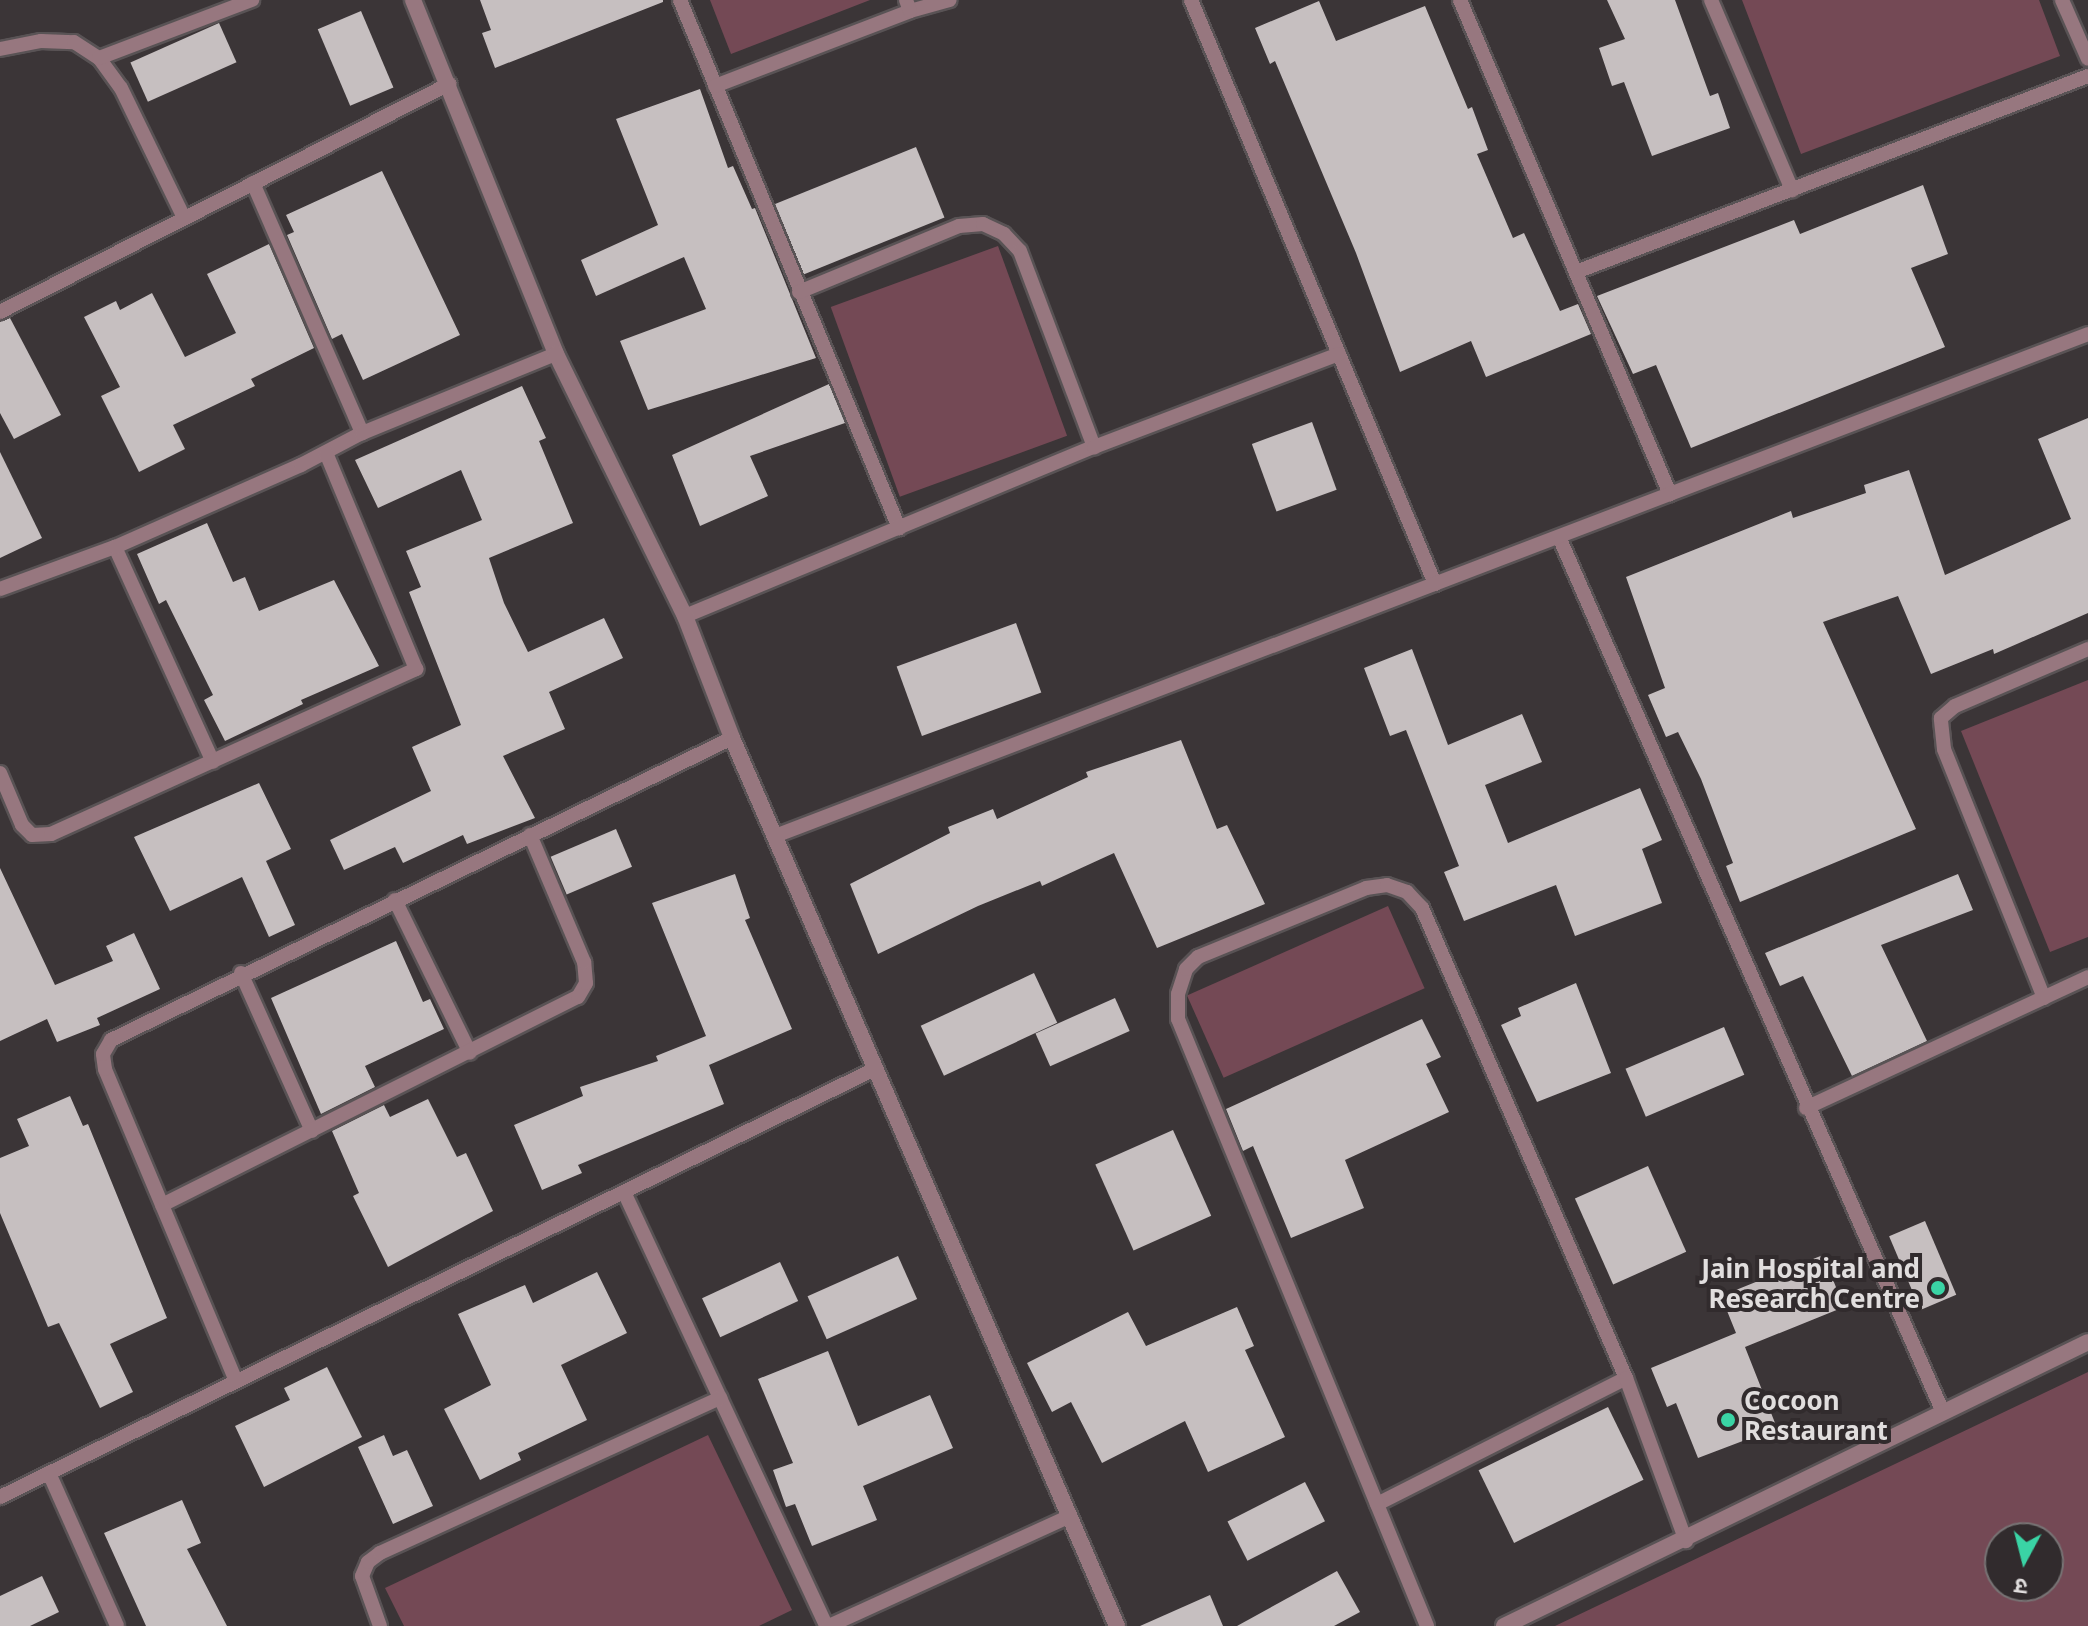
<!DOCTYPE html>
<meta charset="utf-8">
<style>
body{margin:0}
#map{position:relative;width:2088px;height:1626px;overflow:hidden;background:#3b3537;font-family:Georgia,"Noto Sans Devanagari",serif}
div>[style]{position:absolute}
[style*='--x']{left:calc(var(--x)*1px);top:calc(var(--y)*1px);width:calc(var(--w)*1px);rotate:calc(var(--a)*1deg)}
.green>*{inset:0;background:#744955;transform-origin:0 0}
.building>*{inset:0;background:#c6bfc0;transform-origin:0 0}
.roads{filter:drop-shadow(2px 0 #595355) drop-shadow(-2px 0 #595355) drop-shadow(0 2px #595355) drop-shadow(0 -2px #595355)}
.service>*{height:14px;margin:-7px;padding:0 7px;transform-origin:7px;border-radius:7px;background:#97777f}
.tertiary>*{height:16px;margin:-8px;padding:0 8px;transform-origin:8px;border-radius:8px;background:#97777f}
.dots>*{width:22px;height:22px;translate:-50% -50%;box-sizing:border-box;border:4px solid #312b2d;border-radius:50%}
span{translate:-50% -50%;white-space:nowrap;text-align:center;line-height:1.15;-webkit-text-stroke:8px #312b2d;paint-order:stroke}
.poi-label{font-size:26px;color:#e1dede;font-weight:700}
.right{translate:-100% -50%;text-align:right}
.left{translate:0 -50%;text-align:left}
.north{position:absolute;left:1984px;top:1522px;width:80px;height:80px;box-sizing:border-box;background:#312b2d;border:2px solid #777374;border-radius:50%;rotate:187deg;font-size:22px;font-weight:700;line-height:32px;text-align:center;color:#e1dede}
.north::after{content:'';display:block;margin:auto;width:28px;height:36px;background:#3ad4a5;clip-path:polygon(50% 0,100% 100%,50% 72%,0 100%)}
</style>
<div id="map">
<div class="green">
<div style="clip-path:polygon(710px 0,870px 0,731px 54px)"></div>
<div style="clip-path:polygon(1742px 0,2039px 0,2060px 56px,1801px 154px)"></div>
<div style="left:998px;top:246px;width:202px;height:178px;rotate:70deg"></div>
<div style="clip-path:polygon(2088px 680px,2088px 937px,2050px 952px,1961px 731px)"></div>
<div style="left:1388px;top:906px;width:90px;height:220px;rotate:66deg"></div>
<div style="clip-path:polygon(evenodd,2088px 1372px,2088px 1626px,1555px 1626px,2088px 1372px,2000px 1538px,2048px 1538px,2048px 1586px,2000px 1586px,2000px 1538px)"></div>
<div style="clip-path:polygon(708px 1435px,792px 1610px,759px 1626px,404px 1626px,385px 1588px)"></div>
</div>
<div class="building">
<div style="clip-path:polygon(480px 0,663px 0,663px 2px,495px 68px,482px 33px,491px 30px)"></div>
<div style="clip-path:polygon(1607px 0,1675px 0,1710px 96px,1718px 93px,1730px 128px,1652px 156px,1624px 82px,1612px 86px,1599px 48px,1625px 39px)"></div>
<div style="clip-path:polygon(1319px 1px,1336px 41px,1425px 6px,1468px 109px,1472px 107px,1488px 150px,1477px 154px,1513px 238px,1524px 233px,1560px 311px,1578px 304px,1591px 334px,1486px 377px,1471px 341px,1400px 372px,1356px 253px,1275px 61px,1270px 64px,1255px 28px)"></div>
<div style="left:361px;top:11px;width:83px;height:47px;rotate:67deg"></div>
<div style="left:219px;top:23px;width:43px;height:97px;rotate:66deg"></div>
<div style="clip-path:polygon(700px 89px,728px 168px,733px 166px,752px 209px,755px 208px,816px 358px,648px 410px,620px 341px,706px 309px,684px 257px,596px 296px,581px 260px,658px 225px,616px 119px)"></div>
<div style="left:916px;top:147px;width:76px;height:152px;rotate:68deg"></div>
<div style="clip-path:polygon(382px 171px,460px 335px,363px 380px,342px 334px,332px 339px,287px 235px,294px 232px,286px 215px)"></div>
<div style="clip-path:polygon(1923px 185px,1948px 254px,1911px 268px,1945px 347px,1691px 448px,1656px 365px,1633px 374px,1597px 296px,1794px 220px,1800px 234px)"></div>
<div style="clip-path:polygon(269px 244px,314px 348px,251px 379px,255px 386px,173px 425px,185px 449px,139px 472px,101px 396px,120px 387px,84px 317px,116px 301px,120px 310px,152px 293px,185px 357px,236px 333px,207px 274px)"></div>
<div style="clip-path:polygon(10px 318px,61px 415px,14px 439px,0 413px,0 322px)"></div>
<div style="clip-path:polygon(829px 384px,845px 423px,750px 456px,768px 496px,700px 526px,672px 455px)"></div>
<div style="clip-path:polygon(522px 386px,546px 438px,539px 441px,573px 523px,489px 558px,504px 603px,528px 652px,604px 618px,623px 658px,549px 692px,565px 729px,503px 756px,535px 818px,467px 844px,463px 835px,403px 863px,395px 847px,344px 870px,330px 840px,431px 791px,412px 747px,461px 725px,409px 592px,421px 587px,406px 551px,482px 520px,461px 470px,378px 508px,355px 460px)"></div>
<div style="clip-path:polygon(2088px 418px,2088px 613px,1994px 654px,1993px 649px,1931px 674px,1898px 596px,1823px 622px,1916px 829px,1740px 902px,1726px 866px,1733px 863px,1701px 779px,1678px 732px,1666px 737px,1648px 695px,1665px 688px,1626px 577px,1791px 511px,1793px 518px,1866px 493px,1864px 485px,1909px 470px,1945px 575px,2071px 519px,2038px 439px)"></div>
<div style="left:1312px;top:422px;width:72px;height:64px;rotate:70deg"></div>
<div style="clip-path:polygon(0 452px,42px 538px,0 558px)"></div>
<div style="clip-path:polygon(207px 523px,233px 582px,245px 577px,259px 611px,334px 580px,379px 666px,301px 700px,303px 704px,225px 741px,204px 700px,213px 695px,166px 600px,159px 604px,137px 554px)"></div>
<div style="left:1016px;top:623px;width:74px;height:127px;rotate:70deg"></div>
<div style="clip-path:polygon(1412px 649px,1448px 745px,1522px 714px,1542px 762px,1485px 785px,1508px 843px,1640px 788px,1662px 840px,1642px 849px,1662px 903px,1575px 936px,1556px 885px,1464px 921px,1444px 872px,1459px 866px,1406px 730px,1390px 736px,1364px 668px)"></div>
<div style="clip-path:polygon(1181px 740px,1217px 829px,1227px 825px,1265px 904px,1157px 948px,1114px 853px,1042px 886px,1040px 881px,978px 906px,878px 954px,850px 884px,950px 833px,948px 827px,993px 809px,997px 819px,1088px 777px,1086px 772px)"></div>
<div style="clip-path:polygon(259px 783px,291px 849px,266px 861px,295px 925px,269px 937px,242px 877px,170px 911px,134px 837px)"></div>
<div style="left:616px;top:829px;width:41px;height:71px;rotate:67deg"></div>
<div style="clip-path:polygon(0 868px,55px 985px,113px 961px,106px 946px,134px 933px,160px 989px,97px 1018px,100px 1025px,57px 1042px,47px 1019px,0 1041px)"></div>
<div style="clip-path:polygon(735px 874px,750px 918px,745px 920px,792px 1029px,709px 1065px,724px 1104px,578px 1165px,582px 1173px,542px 1190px,514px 1125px,583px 1096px,580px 1087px,658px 1061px,656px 1056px,706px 1036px,652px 903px)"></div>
<div style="clip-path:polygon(1958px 874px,1973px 910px,1881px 945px,1927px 1041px,1852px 1076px,1803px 976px,1780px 986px,1765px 953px)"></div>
<div style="clip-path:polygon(396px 941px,423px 1002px,430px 999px,444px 1029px,365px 1066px,375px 1087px,321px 1114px,271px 998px)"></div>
<div style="left:1034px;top:973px;width:55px;height:125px;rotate:65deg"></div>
<div style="clip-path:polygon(1576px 983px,1611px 1073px,1537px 1102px,1501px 1025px,1521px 1016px,1518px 1008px)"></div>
<div style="left:1115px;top:998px;width:36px;height:87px;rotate:66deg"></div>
<div style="clip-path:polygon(1422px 1019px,1441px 1057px,1426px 1064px,1449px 1112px,1345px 1160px,1364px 1208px,1291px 1238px,1253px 1146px,1243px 1151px,1226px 1109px)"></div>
<div style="left:1724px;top:1027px;width:52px;height:107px;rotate:67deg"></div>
<div style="clip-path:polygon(70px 1096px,83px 1126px,88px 1124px,167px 1318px,110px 1344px,133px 1392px,100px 1408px,59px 1323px,48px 1327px,0 1213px,0 1158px,29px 1146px,17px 1119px)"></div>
<div style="clip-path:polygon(428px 1099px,457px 1157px,466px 1153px,493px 1211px,388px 1267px,353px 1196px,359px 1193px,332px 1131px,384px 1105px,390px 1117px)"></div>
<div style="left:1173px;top:1130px;width:94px;height:85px;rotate:66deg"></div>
<div style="left:1648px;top:1166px;width:94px;height:80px;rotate:66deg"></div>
<div style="left:1925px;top:1221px;width:80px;height:39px;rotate:67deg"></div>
<div style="clip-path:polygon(1823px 1255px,1844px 1307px,1745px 1347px,1777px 1428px,1698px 1458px,1676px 1403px,1667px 1407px,1651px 1368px,1736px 1333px,1721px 1296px)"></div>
<div style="left:898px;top:1256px;width:47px;height:99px;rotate:66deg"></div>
<div style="left:780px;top:1262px;width:43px;height:86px;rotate:65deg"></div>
<div style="clip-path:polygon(597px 1272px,627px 1333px,561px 1365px,587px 1420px,518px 1453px,521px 1460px,480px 1480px,444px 1409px,491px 1385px,458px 1314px,525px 1285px,533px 1303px)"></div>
<div style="clip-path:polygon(1237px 1307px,1254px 1346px,1245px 1350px,1285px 1437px,1208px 1472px,1185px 1421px,1102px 1463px,1071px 1402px,1052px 1412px,1027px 1363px,1128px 1312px,1146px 1346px)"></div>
<div style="clip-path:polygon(828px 1351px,858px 1426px,930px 1395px,953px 1448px,863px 1486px,877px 1520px,812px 1546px,795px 1504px,786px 1507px,773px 1470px,793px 1463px,758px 1379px)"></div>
<div style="clip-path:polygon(327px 1367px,362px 1437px,264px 1487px,235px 1426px,290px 1400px,284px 1388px)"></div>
<div style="left:1608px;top:1407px;width:81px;height:144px;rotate:64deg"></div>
<div style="clip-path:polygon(384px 1435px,393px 1456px,407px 1450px,433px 1506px,393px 1524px,358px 1447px)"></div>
<div style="left:1305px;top:1482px;width:44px;height:87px;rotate:63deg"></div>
<div style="clip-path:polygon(182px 1500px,201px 1543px,187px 1549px,227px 1626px,146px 1626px,104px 1533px)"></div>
<div style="clip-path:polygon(1337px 1571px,1360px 1612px,1334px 1626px,1237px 1626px)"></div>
<div style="clip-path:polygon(42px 1576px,59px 1612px,30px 1626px,0 1626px,0 1596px)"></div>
<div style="clip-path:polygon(1210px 1595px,1223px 1626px,1140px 1626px)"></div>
</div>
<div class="roads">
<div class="service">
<div style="--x:680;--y:0;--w:572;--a:67.47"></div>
<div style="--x:1191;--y:0;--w:633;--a:67.32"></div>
<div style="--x:1460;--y:0;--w:537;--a:66.97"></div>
<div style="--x:1711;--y:0;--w:207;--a:66.9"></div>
<div style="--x:2062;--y:0;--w:64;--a:66.2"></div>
<div style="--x:910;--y:11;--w:41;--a:-15.4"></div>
<div style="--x:0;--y:49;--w:42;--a:-11"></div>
<div style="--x:41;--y:41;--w:33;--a:2"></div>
<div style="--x:74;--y:42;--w:30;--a:33"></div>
<div style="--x:99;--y:58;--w:37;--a:54"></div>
<div style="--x:121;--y:88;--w:144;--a:64.1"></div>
<div style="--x:99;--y:58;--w:164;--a:-20.8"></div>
<div style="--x:715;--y:86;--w:209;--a:-21"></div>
<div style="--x:910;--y:11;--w:12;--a:-110"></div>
<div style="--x:253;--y:183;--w:273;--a:66.4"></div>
<div style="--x:1576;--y:272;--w:548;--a:-20.95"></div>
<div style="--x:799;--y:292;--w:173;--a:-22.4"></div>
<div style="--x:959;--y:226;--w:24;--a:-5"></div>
<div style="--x:983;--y:224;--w:23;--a:25"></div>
<div style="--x:1004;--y:234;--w:23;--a:47"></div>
<div style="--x:1020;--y:251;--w:210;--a:69.3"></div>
<div style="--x:0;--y:312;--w:504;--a:-26.92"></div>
<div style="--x:1559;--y:537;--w:953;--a:66.31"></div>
<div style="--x:115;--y:547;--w:236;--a:65.5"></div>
<div style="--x:0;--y:589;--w:122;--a:-20.1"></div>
<div style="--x:115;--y:547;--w:203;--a:-23.8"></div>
<div style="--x:301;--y:465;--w:69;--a:-27.7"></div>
<div style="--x:362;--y:433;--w:209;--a:-22.2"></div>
<div style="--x:685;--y:616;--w:443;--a:-22.5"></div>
<div style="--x:1094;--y:447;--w:262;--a:-20.8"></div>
<div style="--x:0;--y:773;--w:56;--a:67.1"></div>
<div style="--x:22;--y:825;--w:14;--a:45"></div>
<div style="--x:32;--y:835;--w:19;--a:-3"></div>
<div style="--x:51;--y:834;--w:401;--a:-24.3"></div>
<div style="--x:416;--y:669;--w:234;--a:-112.6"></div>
<div style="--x:775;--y:836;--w:1406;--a:-20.92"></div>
<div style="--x:395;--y:900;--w:170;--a:63.9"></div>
<div style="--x:241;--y:973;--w:173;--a:65.8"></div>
<div style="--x:2044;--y:998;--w:268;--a:-111.9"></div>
<div style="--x:1944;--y:749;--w:31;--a:-96"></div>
<div style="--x:1941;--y:718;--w:18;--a:-41"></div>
<div style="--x:1955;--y:706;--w:145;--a:-23.2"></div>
<div style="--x:1806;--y:1108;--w:311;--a:-24.9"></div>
<div style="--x:624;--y:1192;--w:479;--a:65"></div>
<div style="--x:162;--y:1205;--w:465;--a:-26.6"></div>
<div style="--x:578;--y:997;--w:16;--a:-60"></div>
<div style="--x:586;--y:983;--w:21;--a:-95"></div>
<div style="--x:584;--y:962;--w:138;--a:-113"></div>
<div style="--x:236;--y:1381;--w:338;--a:-112.8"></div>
<div style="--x:105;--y:1069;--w:15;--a:-98"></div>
<div style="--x:103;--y:1054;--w:16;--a:-60"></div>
<div style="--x:111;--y:1040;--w:691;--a:-25.93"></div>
<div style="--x:49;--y:1473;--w:167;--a:66"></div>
<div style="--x:0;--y:1497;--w:974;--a:-26.07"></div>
<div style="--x:1377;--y:1504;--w:279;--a:-26.8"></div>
<div style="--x:380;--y:1626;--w:53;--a:-109.8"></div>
<div style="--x:362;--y:1576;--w:15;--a:-67"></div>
<div style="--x:368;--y:1562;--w:15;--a:-37"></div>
<div style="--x:380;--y:1553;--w:374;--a:-24.5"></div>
<div style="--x:829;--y:1626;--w:265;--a:-24.5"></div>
<div style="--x:1427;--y:1626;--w:656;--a:-112.3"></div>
<div style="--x:1178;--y:1019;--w:25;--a:-90"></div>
<div style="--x:1178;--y:994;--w:26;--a:-72"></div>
<div style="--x:1186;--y:969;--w:17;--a:-45"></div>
<div style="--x:1198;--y:957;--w:182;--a:-22.3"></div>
<div style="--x:1366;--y:888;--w:21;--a:-8"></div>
<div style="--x:1387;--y:885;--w:21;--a:19"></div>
<div style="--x:1407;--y:892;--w:22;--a:47"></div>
<div style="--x:1422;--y:908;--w:512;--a:66.54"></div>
<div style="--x:1626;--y:1378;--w:174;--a:69.8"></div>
</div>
<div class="tertiary">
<div style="--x:413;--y:0;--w:382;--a:68"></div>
<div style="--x:556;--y:354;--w:292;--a:63.8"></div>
<div style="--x:685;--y:616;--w:131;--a:68.9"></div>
<div style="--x:732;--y:738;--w:968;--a:66.56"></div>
<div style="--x:1504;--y:1626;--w:649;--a:-25.93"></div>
</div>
</div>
<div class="dots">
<div style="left:1938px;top:1288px;background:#3ad4a5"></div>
<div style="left:1728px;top:1420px;background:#3ad4a5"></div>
</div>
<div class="poi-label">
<span class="right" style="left:1920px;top:1288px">Jain Hospital and<br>Research Centre</span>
<span class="left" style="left:1744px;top:1420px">Cocoon<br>Restaurant</span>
</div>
<div class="north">उ</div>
</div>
